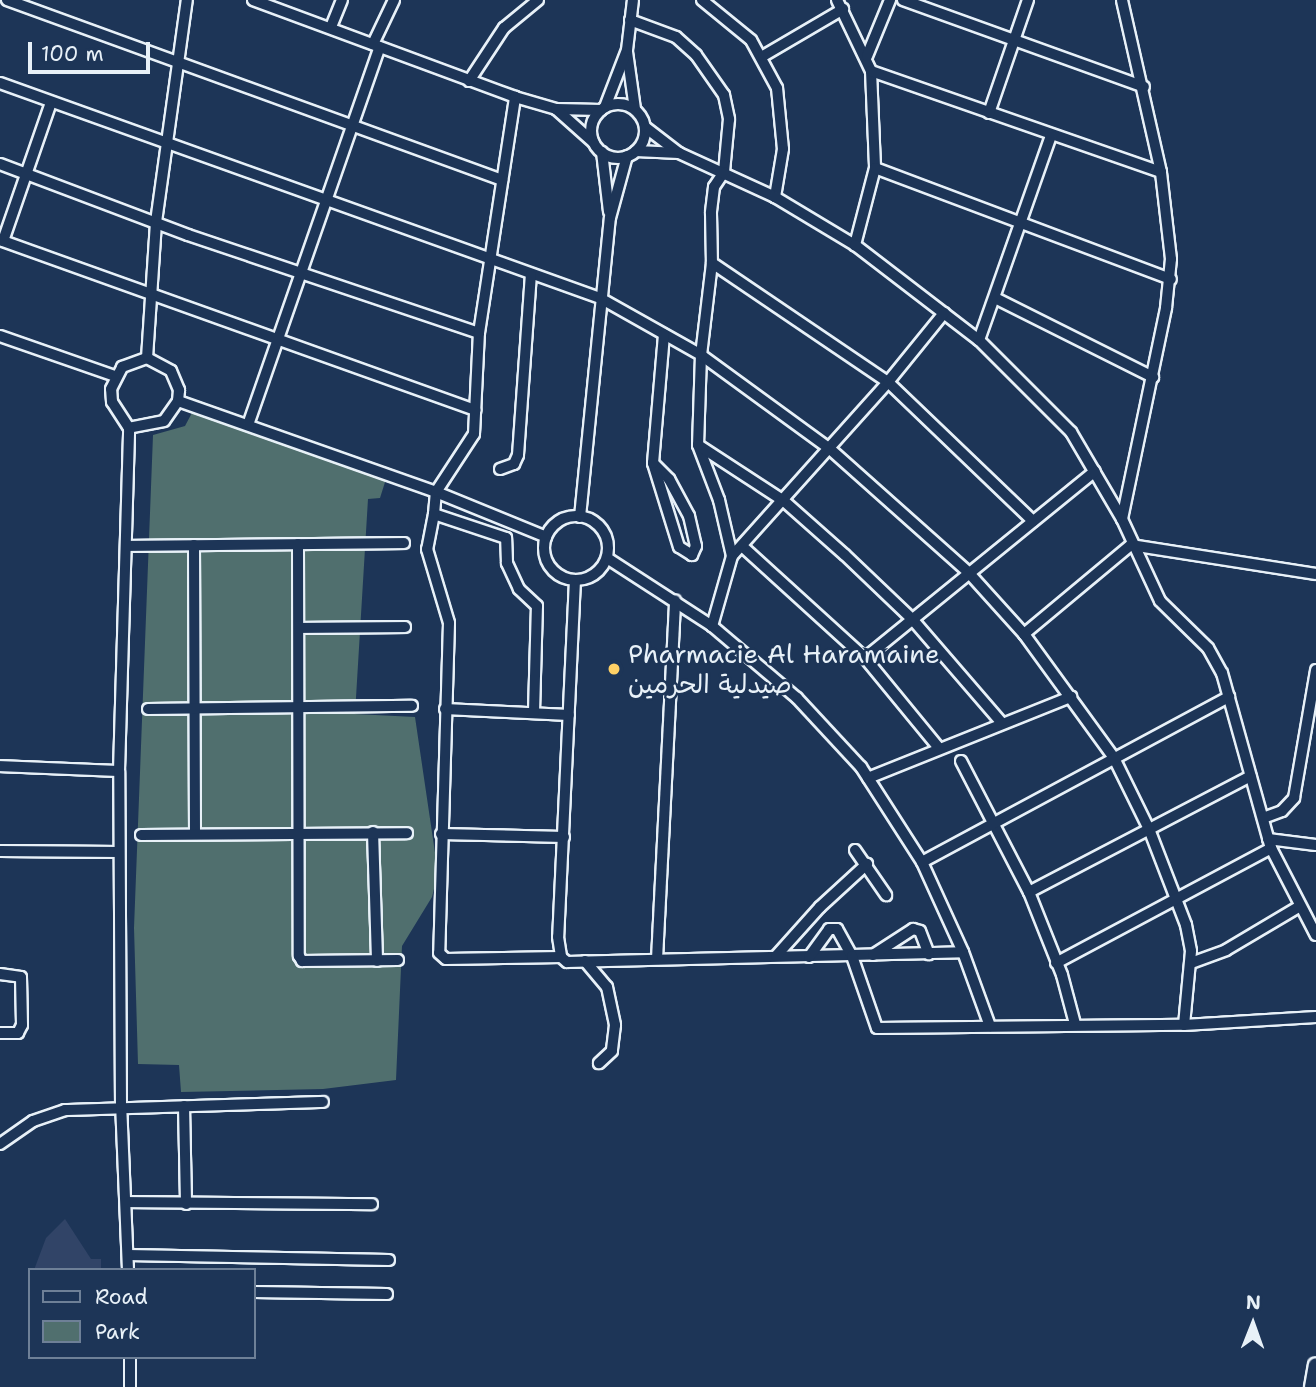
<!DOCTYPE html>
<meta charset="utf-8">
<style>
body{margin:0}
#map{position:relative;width:1316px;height:1387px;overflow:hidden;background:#1d3557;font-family:"Shantell Sans","Playpen Sans Arabic",sans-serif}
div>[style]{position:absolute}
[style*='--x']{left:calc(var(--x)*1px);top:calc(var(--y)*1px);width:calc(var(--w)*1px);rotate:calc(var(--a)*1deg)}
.built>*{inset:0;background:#314467}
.green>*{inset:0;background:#506f6e}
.roads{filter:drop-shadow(2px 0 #e8f1f8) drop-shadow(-2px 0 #e8f1f8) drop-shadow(0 2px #e8f1f8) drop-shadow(0 -2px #e8f1f8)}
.minor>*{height:10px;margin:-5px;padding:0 5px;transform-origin:5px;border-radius:5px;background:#1d3557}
.minor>.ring{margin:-5px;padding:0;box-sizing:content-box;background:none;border:10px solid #1d3557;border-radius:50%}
.major>*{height:14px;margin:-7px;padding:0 7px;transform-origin:7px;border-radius:7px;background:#1d3557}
.dots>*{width:19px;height:19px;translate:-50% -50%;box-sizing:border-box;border:4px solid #1d3557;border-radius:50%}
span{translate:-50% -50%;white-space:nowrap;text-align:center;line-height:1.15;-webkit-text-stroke:5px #1d3557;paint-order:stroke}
.poi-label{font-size:26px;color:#e8f1f8}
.left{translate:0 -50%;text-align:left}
.legend{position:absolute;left:28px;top:1268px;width:228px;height:91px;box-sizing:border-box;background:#1d3557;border:2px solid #6e8097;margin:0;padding:9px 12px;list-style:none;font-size:21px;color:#e8f1f8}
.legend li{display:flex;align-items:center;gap:14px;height:35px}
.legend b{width:35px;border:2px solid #6e8097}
.north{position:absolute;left:1218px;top:1289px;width:70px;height:70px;-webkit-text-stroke:5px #1d3557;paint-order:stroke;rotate:1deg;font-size:19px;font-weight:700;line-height:28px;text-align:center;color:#e8f1f8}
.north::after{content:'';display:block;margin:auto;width:24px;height:32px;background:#e8f1f8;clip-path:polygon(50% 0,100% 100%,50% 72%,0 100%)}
.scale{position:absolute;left:28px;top:42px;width:122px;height:32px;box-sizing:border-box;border:4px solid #e8f1f8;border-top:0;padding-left:9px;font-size:21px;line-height:24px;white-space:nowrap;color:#e8f1f8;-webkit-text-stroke:5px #1d3557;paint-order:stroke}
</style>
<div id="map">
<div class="built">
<div style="clip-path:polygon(65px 1219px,91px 1259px,101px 1259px,101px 1270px,34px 1270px,46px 1238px)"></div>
</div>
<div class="green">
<div style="clip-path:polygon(194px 409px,386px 479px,380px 498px,368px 499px,355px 714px,415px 717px,438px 873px,432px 897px,402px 946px,396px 1080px,323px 1089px,181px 1092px,179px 1065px,138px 1064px,134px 928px,153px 435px,185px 426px)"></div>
</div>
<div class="roads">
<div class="minor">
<div style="--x:7;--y:0;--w:527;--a:19.98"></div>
<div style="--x:253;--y:0;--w:279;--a:20.3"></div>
<div style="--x:515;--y:97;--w:43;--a:16.3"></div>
<div style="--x:556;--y:109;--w:45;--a:1.3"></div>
<div style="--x:702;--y:0;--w:63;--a:39.2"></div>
<div style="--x:751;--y:40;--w:55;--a:61.6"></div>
<div style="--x:777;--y:88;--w:61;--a:84.4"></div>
<div style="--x:783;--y:149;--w:49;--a:99.5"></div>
<div style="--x:837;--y:0;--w:79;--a:64.4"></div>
<div style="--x:871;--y:71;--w:97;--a:87.6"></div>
<div style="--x:875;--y:168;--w:80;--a:104.6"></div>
<div style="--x:903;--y:0;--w:256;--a:19.8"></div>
<div style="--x:630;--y:20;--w:49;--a:20.3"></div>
<div style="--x:676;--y:37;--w:27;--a:42"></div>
<div style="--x:696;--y:55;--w:49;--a:55"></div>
<div style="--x:724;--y:95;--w:25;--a:78"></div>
<div style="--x:729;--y:119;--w:53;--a:95.4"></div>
<div style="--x:724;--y:172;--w:18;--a:124"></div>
<div style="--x:714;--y:187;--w:26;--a:97"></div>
<div style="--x:711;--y:213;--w:50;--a:88.9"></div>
<div style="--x:712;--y:263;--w:93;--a:96.8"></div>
<div style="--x:701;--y:355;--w:90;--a:91.9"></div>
<div style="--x:698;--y:445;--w:59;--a:69.1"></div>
<div style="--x:719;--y:500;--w:57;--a:76.9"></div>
<div style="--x:732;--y:556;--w:73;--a:105.9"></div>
<div style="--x:331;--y:27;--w:29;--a:-68"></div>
<div style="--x:373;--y:44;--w:49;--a:-64.5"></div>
<div style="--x:627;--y:52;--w:58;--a:82"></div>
<div style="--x:763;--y:56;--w:93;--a:-30.4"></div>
<div style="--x:867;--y:56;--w:61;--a:-67.7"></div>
<div style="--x:871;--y:71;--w:307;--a:19.2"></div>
<div style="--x:469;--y:81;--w:64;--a:-56.6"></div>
<div style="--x:504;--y:28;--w:44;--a:-39.5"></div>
<div style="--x:0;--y:83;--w:637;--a:19.71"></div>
<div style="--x:600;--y:298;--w:116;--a:29.4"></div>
<div style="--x:701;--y:355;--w:160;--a:36.1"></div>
<div style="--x:830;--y:449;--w:185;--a:41.7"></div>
<div style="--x:968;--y:572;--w:84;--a:47.9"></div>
<div style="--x:1024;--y:634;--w:153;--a:54"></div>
<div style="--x:1114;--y:758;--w:79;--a:63.8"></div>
<div style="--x:1149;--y:829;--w:103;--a:68.9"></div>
<div style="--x:1186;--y:925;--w:26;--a:79"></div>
<div style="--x:1191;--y:951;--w:74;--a:95.4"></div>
<div class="ring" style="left:591px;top:104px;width:44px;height:44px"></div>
<div style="--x:605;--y:107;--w:61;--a:-68.9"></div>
<div style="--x:627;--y:50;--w:50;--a:-83.2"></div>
<div style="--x:556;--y:109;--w:50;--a:41.7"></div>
<div style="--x:989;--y:113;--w:120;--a:-71"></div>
<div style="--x:645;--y:127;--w:43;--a:37.4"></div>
<div style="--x:679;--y:153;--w:106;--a:24.6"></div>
<div style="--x:775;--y:197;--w:93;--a:31"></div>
<div style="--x:855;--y:245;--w:156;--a:37.5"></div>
<div style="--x:979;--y:340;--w:130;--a:45"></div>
<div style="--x:1071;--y:432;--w:101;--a:59.6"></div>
<div style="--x:1122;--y:519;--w:90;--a:65.1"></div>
<div style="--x:1160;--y:601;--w:67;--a:44.4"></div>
<div style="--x:1208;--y:648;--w:29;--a:61"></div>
<div style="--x:1222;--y:673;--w:182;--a:74.4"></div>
<div style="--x:1271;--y:848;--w:98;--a:62.7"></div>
<div style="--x:636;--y:151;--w:43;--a:2.7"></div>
<div style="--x:602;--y:152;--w:60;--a:83.3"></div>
<div style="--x:0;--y:164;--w:201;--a:20.7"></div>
<div style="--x:188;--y:235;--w:307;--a:18.6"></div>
<div style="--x:875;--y:168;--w:316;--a:20.6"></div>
<div style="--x:0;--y:240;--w:505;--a:19.69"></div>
<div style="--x:3;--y:241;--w:147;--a:-70.9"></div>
<div style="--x:712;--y:263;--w:212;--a:34.1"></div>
<div style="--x:888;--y:382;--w:201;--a:43.8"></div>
<div style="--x:995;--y:298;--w:177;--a:26.6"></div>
<div style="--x:0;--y:336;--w:122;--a:19.2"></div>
<div style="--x:979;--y:340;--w:217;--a:-70.6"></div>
<div style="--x:147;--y:358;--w:136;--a:-86.2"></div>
<div style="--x:156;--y:222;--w:224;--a:-82.1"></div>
<div style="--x:147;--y:358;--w:27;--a:28"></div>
<div style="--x:171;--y:371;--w:21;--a:67"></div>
<div style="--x:179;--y:390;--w:11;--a:95"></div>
<div style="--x:178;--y:401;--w:24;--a:125"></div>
<div style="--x:164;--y:421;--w:36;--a:169"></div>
<div style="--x:129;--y:428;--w:31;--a:-123"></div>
<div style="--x:112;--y:402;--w:13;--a:-94"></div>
<div style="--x:111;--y:389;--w:25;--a:-63"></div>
<div style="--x:122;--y:367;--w:27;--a:-20"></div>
<div style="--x:178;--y:401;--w:274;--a:19.4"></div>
<div style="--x:436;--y:492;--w:119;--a:22.2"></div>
<div style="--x:248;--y:425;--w:400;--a:-70.8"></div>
<div style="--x:698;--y:445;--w:103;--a:33.1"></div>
<div style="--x:784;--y:501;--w:81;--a:41.5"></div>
<div style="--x:845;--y:555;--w:94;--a:43.7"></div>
<div style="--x:913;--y:620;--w:135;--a:49.2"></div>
<div style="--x:653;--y:463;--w:23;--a:45"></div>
<div style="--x:669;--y:479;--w:42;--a:61.6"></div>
<div style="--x:689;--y:516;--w:31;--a:77"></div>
<div style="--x:696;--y:546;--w:10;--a:114"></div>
<div style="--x:692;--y:555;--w:15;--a:-148"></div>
<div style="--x:679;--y:547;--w:88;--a:-107.2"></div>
<div style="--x:653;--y:463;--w:129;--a:-85.1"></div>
<div style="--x:500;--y:469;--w:15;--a:-20"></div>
<div style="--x:514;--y:464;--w:10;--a:-66"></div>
<div style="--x:518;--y:455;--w:181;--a:-85.9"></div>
<div style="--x:434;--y:514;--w:22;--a:-85"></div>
<div style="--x:436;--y:492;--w:69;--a:-56.8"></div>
<div style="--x:474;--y:434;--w:101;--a:-87.2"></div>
<div style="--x:479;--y:333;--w:239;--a:-81.3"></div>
<div class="ring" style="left:544px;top:516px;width:54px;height:54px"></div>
<div style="--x:580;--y:517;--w:301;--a:-84.3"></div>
<div style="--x:610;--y:218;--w:64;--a:-74.7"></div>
<div style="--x:1122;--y:519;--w:216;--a:-78.2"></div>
<div style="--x:1166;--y:308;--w:49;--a:-84.2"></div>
<div style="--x:1171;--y:259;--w:88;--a:-96.6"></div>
<div style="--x:1161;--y:172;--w:176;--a:-102.8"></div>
<div style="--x:298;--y:544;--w:412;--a:89.9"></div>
<div style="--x:299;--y:956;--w:6;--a:59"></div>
<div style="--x:302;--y:961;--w:96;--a:-0.6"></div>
<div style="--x:194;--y:545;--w:289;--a:89.8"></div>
<div style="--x:127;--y:546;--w:277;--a:-0.6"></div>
<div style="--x:743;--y:547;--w:165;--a:42.3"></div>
<div style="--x:865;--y:658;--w:115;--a:50.6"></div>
<div style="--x:732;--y:556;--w:234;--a:-48.1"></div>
<div style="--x:888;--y:382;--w:89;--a:-50.9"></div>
<div style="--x:607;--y:558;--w:125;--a:32.9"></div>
<div style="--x:712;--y:626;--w:111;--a:40.3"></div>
<div style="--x:797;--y:698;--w:94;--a:47.2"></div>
<div style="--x:861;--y:767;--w:113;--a:57.3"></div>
<div style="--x:922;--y:862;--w:99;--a:65.5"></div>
<div style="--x:963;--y:952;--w:79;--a:70"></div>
<div style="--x:575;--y:580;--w:357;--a:92.7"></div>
<div style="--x:558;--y:937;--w:20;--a:81"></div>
<div style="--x:561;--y:957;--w:8;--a:40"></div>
<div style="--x:567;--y:962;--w:396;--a:-1.4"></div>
<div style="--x:299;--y:628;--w:106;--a:-0.5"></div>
<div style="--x:1024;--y:634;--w:139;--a:-39.8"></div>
<div style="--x:1131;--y:545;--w:187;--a:8.9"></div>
<div style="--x:865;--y:658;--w:296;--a:-39.1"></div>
<div style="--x:148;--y:709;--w:264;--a:-0.7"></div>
<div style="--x:445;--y:709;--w:124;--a:2.8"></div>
<div style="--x:534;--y:712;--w:106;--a:-88.4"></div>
<div style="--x:537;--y:606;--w:25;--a:-137"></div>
<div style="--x:519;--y:589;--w:29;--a:-115"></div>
<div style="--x:507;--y:563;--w:25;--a:-92"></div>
<div style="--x:506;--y:538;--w:76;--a:-161.6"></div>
<div style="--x:434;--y:514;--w:36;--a:101"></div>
<div style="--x:427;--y:549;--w:77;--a:73.4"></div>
<div style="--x:449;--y:623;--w:330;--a:91.7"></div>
<div style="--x:439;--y:953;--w:9;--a:41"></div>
<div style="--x:446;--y:959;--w:115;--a:-1"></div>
<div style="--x:961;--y:761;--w:148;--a:62.6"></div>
<div style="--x:1029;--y:892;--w:89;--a:68.3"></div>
<div style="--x:1062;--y:975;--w:51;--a:75.1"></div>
<div style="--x:0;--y:766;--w:119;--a:2.4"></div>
<div style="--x:868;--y:778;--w:219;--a:-21.8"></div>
<div style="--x:1263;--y:818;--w:20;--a:-20"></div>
<div style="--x:1282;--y:811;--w:18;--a:-47"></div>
<div style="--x:1294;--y:798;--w:130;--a:-80.2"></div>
<div style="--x:373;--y:832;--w:129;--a:88.2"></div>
<div style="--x:441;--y:834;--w:123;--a:1.4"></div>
<div style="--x:141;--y:835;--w:266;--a:-0.4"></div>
<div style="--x:1268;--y:839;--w:48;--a:7.1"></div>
<div style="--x:855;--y:850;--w:55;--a:55.4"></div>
<div style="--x:0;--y:851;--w:119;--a:0.5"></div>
<div style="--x:922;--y:862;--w:349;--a:-28.3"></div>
<div style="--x:1029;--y:892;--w:250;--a:-27.6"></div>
<div style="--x:873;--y:955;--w:48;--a:-33"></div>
<div style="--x:913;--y:929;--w:7;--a:16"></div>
<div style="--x:920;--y:931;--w:25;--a:69"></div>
<div style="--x:776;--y:956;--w:66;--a:-48.1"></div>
<div style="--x:820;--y:907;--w:64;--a:-42.5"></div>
<div style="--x:809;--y:957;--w:34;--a:-54"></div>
<div style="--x:829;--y:929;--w:8;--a:0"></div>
<div style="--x:837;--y:929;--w:31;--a:61"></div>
<div style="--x:852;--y:956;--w:76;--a:70.9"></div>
<div style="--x:877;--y:1028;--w:307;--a:-0.6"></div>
<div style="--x:1184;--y:1025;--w:132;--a:-3.5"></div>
<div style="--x:657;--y:959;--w:359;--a:-87.1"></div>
<div style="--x:585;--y:961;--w:34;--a:50"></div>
<div style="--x:607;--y:987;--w:39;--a:78"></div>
<div style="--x:615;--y:1025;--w:26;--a:97"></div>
<div style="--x:612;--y:1051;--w:18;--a:137"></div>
<div style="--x:1056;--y:963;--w:244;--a:-28.1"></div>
<div style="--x:1191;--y:963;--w:37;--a:-20"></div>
<div style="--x:1226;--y:950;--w:86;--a:-30.7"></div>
<div style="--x:0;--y:974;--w:21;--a:8"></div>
<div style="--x:21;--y:977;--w:48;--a:88.8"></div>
<div style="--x:22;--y:1025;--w:9;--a:117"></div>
<div style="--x:18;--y:1033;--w:18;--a:180"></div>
<div style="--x:184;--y:1106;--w:98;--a:88.8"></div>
<div style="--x:0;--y:1144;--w:40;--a:-34.9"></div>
<div style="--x:33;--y:1121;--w:34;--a:-19"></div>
<div style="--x:65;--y:1110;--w:258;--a:-1.8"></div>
<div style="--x:126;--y:1202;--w:246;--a:0.5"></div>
<div style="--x:128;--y:1255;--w:261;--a:1.1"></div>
<div style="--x:128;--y:1270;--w:165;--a:-92.4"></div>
<div style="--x:121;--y:1105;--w:334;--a:-90.3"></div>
<div style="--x:119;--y:771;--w:343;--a:-88.3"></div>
<div style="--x:254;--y:1292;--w:133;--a:0.9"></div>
<div style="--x:130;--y:1357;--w:30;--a:90"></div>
</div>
<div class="major">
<div style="--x:1312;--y:1387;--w:22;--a:-80"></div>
</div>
</div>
<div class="dots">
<div style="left:614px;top:669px;background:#ffd166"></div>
</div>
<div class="poi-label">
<span class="left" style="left:628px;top:669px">Pharmacie Al Haramaine<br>صيدلية الحرمين</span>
</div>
<ul class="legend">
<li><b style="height:9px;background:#1d3557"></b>Road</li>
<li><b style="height:19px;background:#506f6e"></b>Park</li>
</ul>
<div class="north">N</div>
<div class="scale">100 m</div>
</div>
